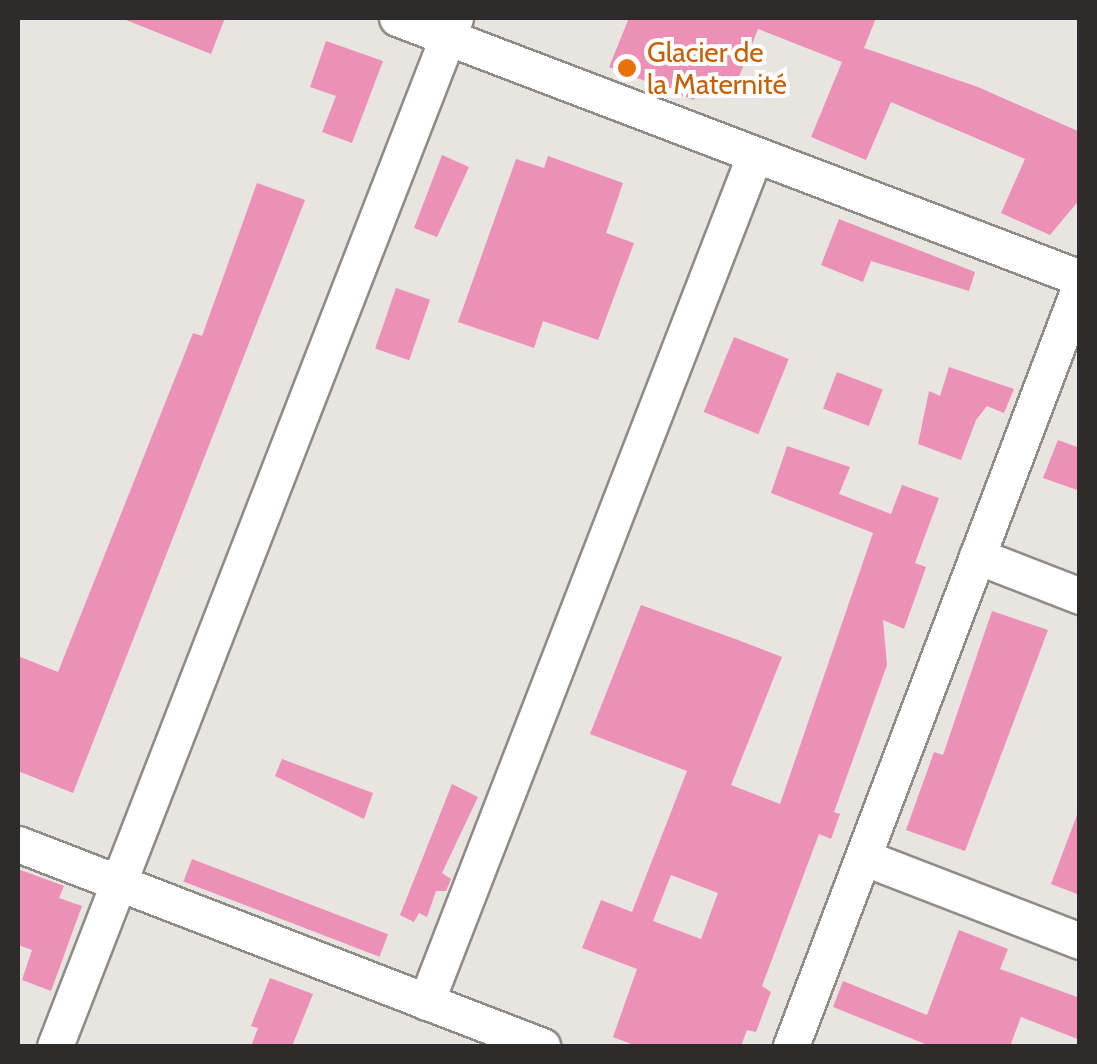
<!DOCTYPE html>
<meta charset="utf-8">
<style>
body{margin:0}
#map{position:relative;width:1097px;height:1064px;overflow:hidden;background:#e8e4e0;font-family:Cabin,sans-serif}
div>[style]{position:absolute}
[style*='--x']{left:calc(var(--x)*1px);top:calc(var(--y)*1px);width:calc(var(--w)*1px);rotate:calc(var(--a)*1deg)}
.building>*{inset:0;background:#ec90b7;transform-origin:0 0}
.roads{filter:drop-shadow(2px 0 #8f8c87) drop-shadow(-2px 0 #8f8c87) drop-shadow(0 2px #8f8c87) drop-shadow(0 -2px #8f8c87)}
.minor>*{height:35px;margin:-17.5px;padding:0 17.5px;transform-origin:17.5px;border-radius:17.5px;background:#fff}
.dots>*{width:28px;height:28px;translate:-50% -50%;box-sizing:border-box;border:5px solid #fff;border-radius:50%}
span{translate:-50% -50%;white-space:nowrap;text-align:center;line-height:1.15;-webkit-text-stroke:8px #fff;paint-order:stroke}
.food-label{font-size:28px;color:#c56008}
.left{translate:0 -50%;text-align:left}
.frame{position:absolute;inset:0;border:20px solid #2e2c2b;pointer-events:none}
</style>
<div id="map">
<div class="building">
<div style="clip-path:polygon(121px 18px,225px 18px,211px 54px)"></div>
<div style="clip-path:polygon(629px 18px,876px 18px,864px 48px,978px 87px,1080px 132px,1080px 199px,1050px 235px,1001px 213px,1025px 159px,891px 102px,866px 160px,811px 137px,842px 62px,758px 29px,733px 92px,702px 80px,694px 100px,609px 67px)"></div>
<div style="clip-path:polygon(326px 41px,383px 61px,352px 143px,322px 132px,336px 96px,310px 87px)"></div>
<div style="clip-path:polygon(442px 155px,469px 167px,437px 237px,414px 228px)"></div>
<div style="clip-path:polygon(548px 156px,623px 183px,606px 233px,634px 243px,598px 340px,543px 321px,534px 348px,458px 322px,516px 159px,544px 168px)"></div>
<div style="clip-path:polygon(257px 183px,305px 200px,73px 793px,18px 771px,18px 656px,58px 672px,193px 333px,202px 336px)"></div>
<div style="clip-path:polygon(839px 219px,975px 272px,969px 291px,871px 261px,863px 282px,821px 265px)"></div>
<div style="left:396px;top:288px;width:36px;height:64px;rotate:19deg"></div>
<div style="left:734px;top:337px;width:59px;height:81px;rotate:22deg"></div>
<div style="clip-path:polygon(949px 367px,1014px 389px,1004px 413px,987px 406px,976px 420px,961px 460px,918px 444px,929px 391px,940px 396px)"></div>
<div style="left:837px;top:372px;width:49px;height:39px;rotate:21deg"></div>
<div style="clip-path:polygon(1058px 440px,1080px 448px,1080px 491px,1043px 478px)"></div>
<div style="clip-path:polygon(evenodd,787px 446px,850px 467px,839px 494px,891px 514px,902px 485px,939px 498px,915px 563px,926px 567px,904px 629px,883px 620px,887px 665px,834px 812px,840px 814px,831px 839px,819px 834px,762px 986px,771px 992px,756px 1032px,747px 1030px,741px 1046px,636px 1046px,613px 1037px,637px 969px,582px 948px,601px 900px,632px 912px,687px 771px,590px 734px,641px 605px,738px 640px,782px 657px,731px 785px,780px 804px,873px 533px,771px 493px,787px 446px,671px 875px,718px 893px,701px 939px,653px 921px,671px 875px)"></div>
<div style="clip-path:polygon(992px 611px,1048px 630px,965px 851px,906px 830px,934px 752px,943px 755px)"></div>
<div style="clip-path:polygon(282px 759px,373px 793px,364px 819px,275px 776px)"></div>
<div style="clip-path:polygon(452px 784px,478px 797px,442px 873px,451px 879px,446px 891px,436px 891px,427px 917px,419px 913px,414px 922px,400px 915px)"></div>
<div style="clip-path:polygon(1077px 815px,1080px 815px,1080px 895px,1051px 884px)"></div>
<div style="left:192px;top:859px;width:210px;height:24px;rotate:21deg"></div>
<div style="clip-path:polygon(18px 869px,64px 886px,59px 898px,82px 906px,51px 991px,22px 980px,32px 950px,18px 945px)"></div>
<div style="clip-path:polygon(959px 930px,1008px 949px,1000px 969px,1080px 998px,1080px 1040px,1021px 1017px,1010px 1046px,930px 1046px,833px 1007px,843px 981px,927px 1015px)"></div>
<div style="clip-path:polygon(270px 978px,313px 994px,292px 1046px,251px 1046px,258px 1028px,251px 1026px)"></div>
</div>
<div class="roads">
<div class="minor">
<div style="--x:397;--y:18;--w:731;--a:20.84"></div>
<div style="--x:977;--y:556;--w:110;--a:21.2"></div>
<div style="--x:18;--y:844;--w:562;--a:21.08"></div>
<div style="--x:865;--y:858;--w:230;--a:21.1"></div>
<div style="--x:426;--y:1002;--w:906;--a:-68.79"></div>
<div style="--x:55;--y:1046;--w:1103;--a:-68.74"></div>
<div style="--x:791;--y:1046;--w:813;--a:-69.18"></div>
</div>
</div>
<div class="dots">
<div style="left:627px;top:68px;background:#e8710a"></div>
</div>
<div class="food-label">
<span class="left" style="left:647px;top:68px">Glacier de<br>la Maternité</span>
</div>
<div class="frame"></div>
</div>
